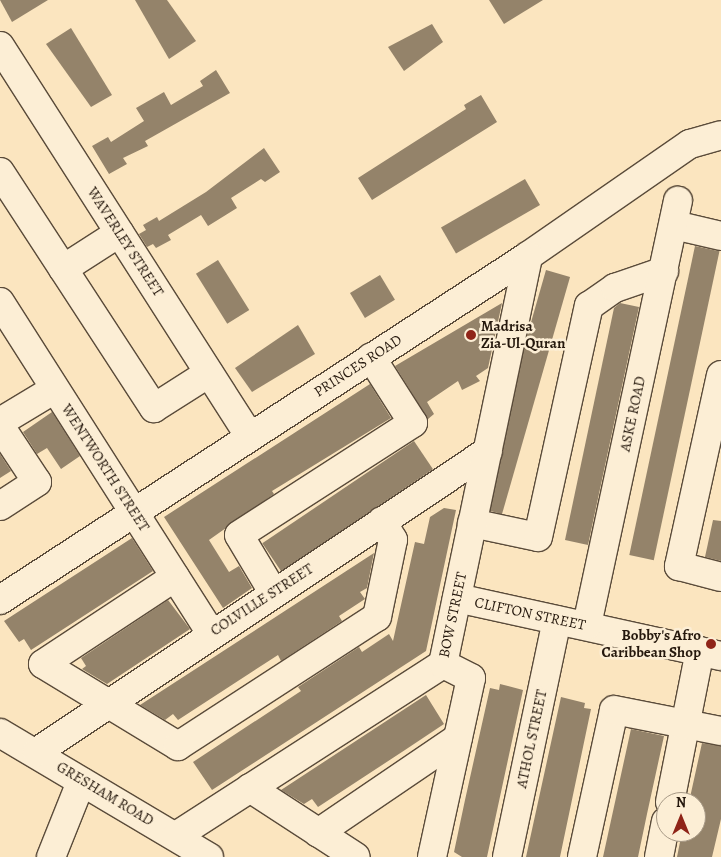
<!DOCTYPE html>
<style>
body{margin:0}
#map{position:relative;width:721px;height:857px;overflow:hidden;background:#fbe5bf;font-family:Alegreya,serif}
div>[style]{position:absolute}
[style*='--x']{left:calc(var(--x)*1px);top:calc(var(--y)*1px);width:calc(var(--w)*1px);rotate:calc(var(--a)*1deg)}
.building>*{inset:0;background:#94836a;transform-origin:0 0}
.roads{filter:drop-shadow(1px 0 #5a4b3a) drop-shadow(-1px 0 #5a4b3a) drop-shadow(0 1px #5a4b3a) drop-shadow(0 -1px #5a4b3a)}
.minor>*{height:28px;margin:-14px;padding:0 14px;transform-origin:14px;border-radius:14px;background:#fceed5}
.dots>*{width:14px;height:14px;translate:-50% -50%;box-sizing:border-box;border:2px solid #fceed5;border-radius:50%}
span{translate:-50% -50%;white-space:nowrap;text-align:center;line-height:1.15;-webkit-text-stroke:5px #fceed5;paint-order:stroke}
.street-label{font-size:15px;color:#25180d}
.poi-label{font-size:15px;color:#25180d;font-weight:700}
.left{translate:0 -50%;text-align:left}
.right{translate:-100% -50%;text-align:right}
.north{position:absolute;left:656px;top:792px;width:50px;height:50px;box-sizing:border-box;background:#fceed5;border:1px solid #a69885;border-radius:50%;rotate:0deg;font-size:14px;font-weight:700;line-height:20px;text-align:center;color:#25180d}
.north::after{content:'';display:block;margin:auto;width:18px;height:22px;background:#8f2418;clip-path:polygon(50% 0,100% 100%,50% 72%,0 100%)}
</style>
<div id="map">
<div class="building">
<div style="clip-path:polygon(0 0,48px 0,12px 22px)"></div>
<div style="clip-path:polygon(135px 0,167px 0,196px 41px,169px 59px)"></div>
<div style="clip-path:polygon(489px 0,543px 0,504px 24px)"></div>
<div style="clip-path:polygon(432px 24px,443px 42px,404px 71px,388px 47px)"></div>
<div style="clip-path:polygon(71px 28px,112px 95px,91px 107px,46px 44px)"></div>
<div style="clip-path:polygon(216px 70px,230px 93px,145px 141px,148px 146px,123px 158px,127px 164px,109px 174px,92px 146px,108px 137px,111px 142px,144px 121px,136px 108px,164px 92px,171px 105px,203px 86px,200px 81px)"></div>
<div style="clip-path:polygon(481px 95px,497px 122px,372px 200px,358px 178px,466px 109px,464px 105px)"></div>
<div style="clip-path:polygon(264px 148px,280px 172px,265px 182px,261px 179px,231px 198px,237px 208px,208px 226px,201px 215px,168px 235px,171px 240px,156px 248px,153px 244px,147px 247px,139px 234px,146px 230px,143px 225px,157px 217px,159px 221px,206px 192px)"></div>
<div style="left:525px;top:179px;width:30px;height:97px;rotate:60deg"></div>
<div style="left:695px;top:246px;width:25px;height:316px;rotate:12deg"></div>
<div style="left:218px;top:260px;width:59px;height:26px;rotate:58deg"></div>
<div style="left:546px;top:270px;width:25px;height:247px;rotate:16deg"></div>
<div style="left:380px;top:275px;width:29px;height:35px;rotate:59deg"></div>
<div style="clip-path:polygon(502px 303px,488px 368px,476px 376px,480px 381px,462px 390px,458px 381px,427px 402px,434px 414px,428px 419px,395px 366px)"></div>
<div style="clip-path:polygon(620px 303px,639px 307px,588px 545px,565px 540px,614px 308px)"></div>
<div style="clip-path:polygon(298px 325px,315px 354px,252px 392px,235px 368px)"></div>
<div style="clip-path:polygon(370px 384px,391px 418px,272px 491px,274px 494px,209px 540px,229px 572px,239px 566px,252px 588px,223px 608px,164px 517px)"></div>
<div style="clip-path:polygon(52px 412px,80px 456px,61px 469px,47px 448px,37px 454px,23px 432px)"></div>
<div style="left:414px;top:441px;width:34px;height:183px;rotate:56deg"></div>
<div style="clip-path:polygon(0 454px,11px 471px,0 478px)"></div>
<div style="clip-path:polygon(444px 508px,456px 510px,426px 651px,212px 790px,193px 762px,301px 691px,298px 687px,359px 647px,362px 652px,389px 634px,393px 641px,415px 542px,424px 544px,430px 517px)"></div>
<div style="clip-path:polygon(713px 520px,721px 521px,721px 561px,705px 557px)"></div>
<div style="clip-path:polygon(132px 538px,153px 571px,31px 650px,24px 639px,19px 642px,4px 621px)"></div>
<div style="clip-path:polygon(374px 553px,367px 588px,360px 592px,365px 599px,339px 616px,342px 621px,281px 661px,278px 655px,178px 720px,173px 714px,165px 720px,140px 705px)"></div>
<div style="clip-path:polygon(168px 600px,190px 629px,107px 684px,82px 669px,86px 666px,81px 658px)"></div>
<div style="clip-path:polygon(500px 684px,523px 690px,487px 857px,462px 857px,454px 852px,465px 800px,490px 688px,499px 690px)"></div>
<div style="clip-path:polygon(426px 695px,444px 724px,405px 750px,318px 807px,312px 799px,304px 804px,281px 790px)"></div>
<div style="clip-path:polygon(561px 697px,585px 703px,584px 708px,591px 709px,560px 857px,526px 857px)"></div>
<div style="clip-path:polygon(631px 729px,664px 736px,647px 814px,638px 857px,603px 857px)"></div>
<div style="clip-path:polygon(702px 743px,721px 746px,721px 819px,712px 857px,677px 857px,682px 832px,696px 832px,696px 802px,689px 802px)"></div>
</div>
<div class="roads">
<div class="minor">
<div style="--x:0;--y:46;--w:464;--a:57.4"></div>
<div style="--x:0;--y:172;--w:282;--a:56.9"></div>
<div style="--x:154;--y:408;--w:65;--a:-32.5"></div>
<div style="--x:674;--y:225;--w:48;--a:13.2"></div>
<div style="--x:63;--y:269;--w:67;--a:-32.7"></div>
<div style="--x:0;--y:302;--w:393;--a:57.5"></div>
<div style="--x:721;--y:375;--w:196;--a:102.4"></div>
<div style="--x:679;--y:566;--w:43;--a:14.7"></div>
<div style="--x:0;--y:422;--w:62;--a:-31.1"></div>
<div style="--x:0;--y:426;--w:67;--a:56.5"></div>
<div style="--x:37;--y:482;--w:44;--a:147"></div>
<div style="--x:472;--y:523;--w:67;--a:12"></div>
<div style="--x:538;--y:537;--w:237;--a:-77.6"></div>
<div style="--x:589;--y:306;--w:32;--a:-35"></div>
<div style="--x:615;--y:288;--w:52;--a:-19.1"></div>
<div style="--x:175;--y:577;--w:158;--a:146.6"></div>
<div style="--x:43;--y:664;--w:158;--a:31.3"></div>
<div style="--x:178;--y:746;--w:237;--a:-33"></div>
<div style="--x:377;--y:617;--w:79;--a:-78.3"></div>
<div style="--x:393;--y:540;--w:22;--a:-120"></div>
<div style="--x:273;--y:592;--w:66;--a:-120.8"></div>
<div style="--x:239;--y:535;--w:207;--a:-32.8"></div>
<div style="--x:413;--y:423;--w:78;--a:-122.5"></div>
<div style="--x:457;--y:598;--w:270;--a:12.4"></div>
<div style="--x:0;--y:600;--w:630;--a:-33.08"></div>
<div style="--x:528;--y:256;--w:197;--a:-34.7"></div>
<div style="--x:690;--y:144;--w:32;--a:-16"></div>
<div style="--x:587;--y:625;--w:434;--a:-77.9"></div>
<div style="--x:0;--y:733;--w:243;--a:30.7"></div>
<div style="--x:37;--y:752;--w:542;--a:-33.72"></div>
<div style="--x:250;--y:788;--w:126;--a:33.1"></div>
<div style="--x:670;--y:802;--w:154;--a:-78.8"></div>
<div style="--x:318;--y:833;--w:169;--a:-34.2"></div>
<div style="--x:176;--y:836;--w:318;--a:-32.8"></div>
<div style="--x:443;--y:664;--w:417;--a:-78.2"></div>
<div style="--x:51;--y:857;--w:81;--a:-68.2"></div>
<div style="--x:432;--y:857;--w:183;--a:-77.7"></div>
<div style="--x:471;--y:678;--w:31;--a:-153"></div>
<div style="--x:507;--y:857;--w:242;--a:-78.1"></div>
<div style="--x:582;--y:857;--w:150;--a:-77.7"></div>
<div style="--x:614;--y:710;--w:109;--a:11.1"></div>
<div style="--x:659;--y:857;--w:36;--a:-79"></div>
</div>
</div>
<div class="dots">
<div style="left:471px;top:335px;background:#8f2418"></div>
<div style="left:711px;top:644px;background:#8f2418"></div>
</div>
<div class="street-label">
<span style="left:125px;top:242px;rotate:57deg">WAVERLEY STREET</span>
<span style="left:358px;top:366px;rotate:-33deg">PRINCES ROAD</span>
<span style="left:633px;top:414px;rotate:-78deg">ASKE ROAD</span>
<span style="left:105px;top:468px;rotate:57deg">WENTWORTH STREET</span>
<span style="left:262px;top:600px;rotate:-33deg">COLVILLE STREET</span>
<span style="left:530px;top:614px;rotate:12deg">CLIFTON STREET</span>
<span style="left:453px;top:615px;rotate:-78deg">BOW STREET</span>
<span style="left:532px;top:739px;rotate:-78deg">ATHOL STREET</span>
<span style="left:105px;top:794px;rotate:31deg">GRESHAM ROAD</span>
</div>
<div class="poi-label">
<span class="left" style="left:481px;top:335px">Madrisa<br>Zia-Ul-Quran</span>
<span class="right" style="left:701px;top:644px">Bobby's Afro<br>Caribbean Shop</span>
</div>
<div class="north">N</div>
</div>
